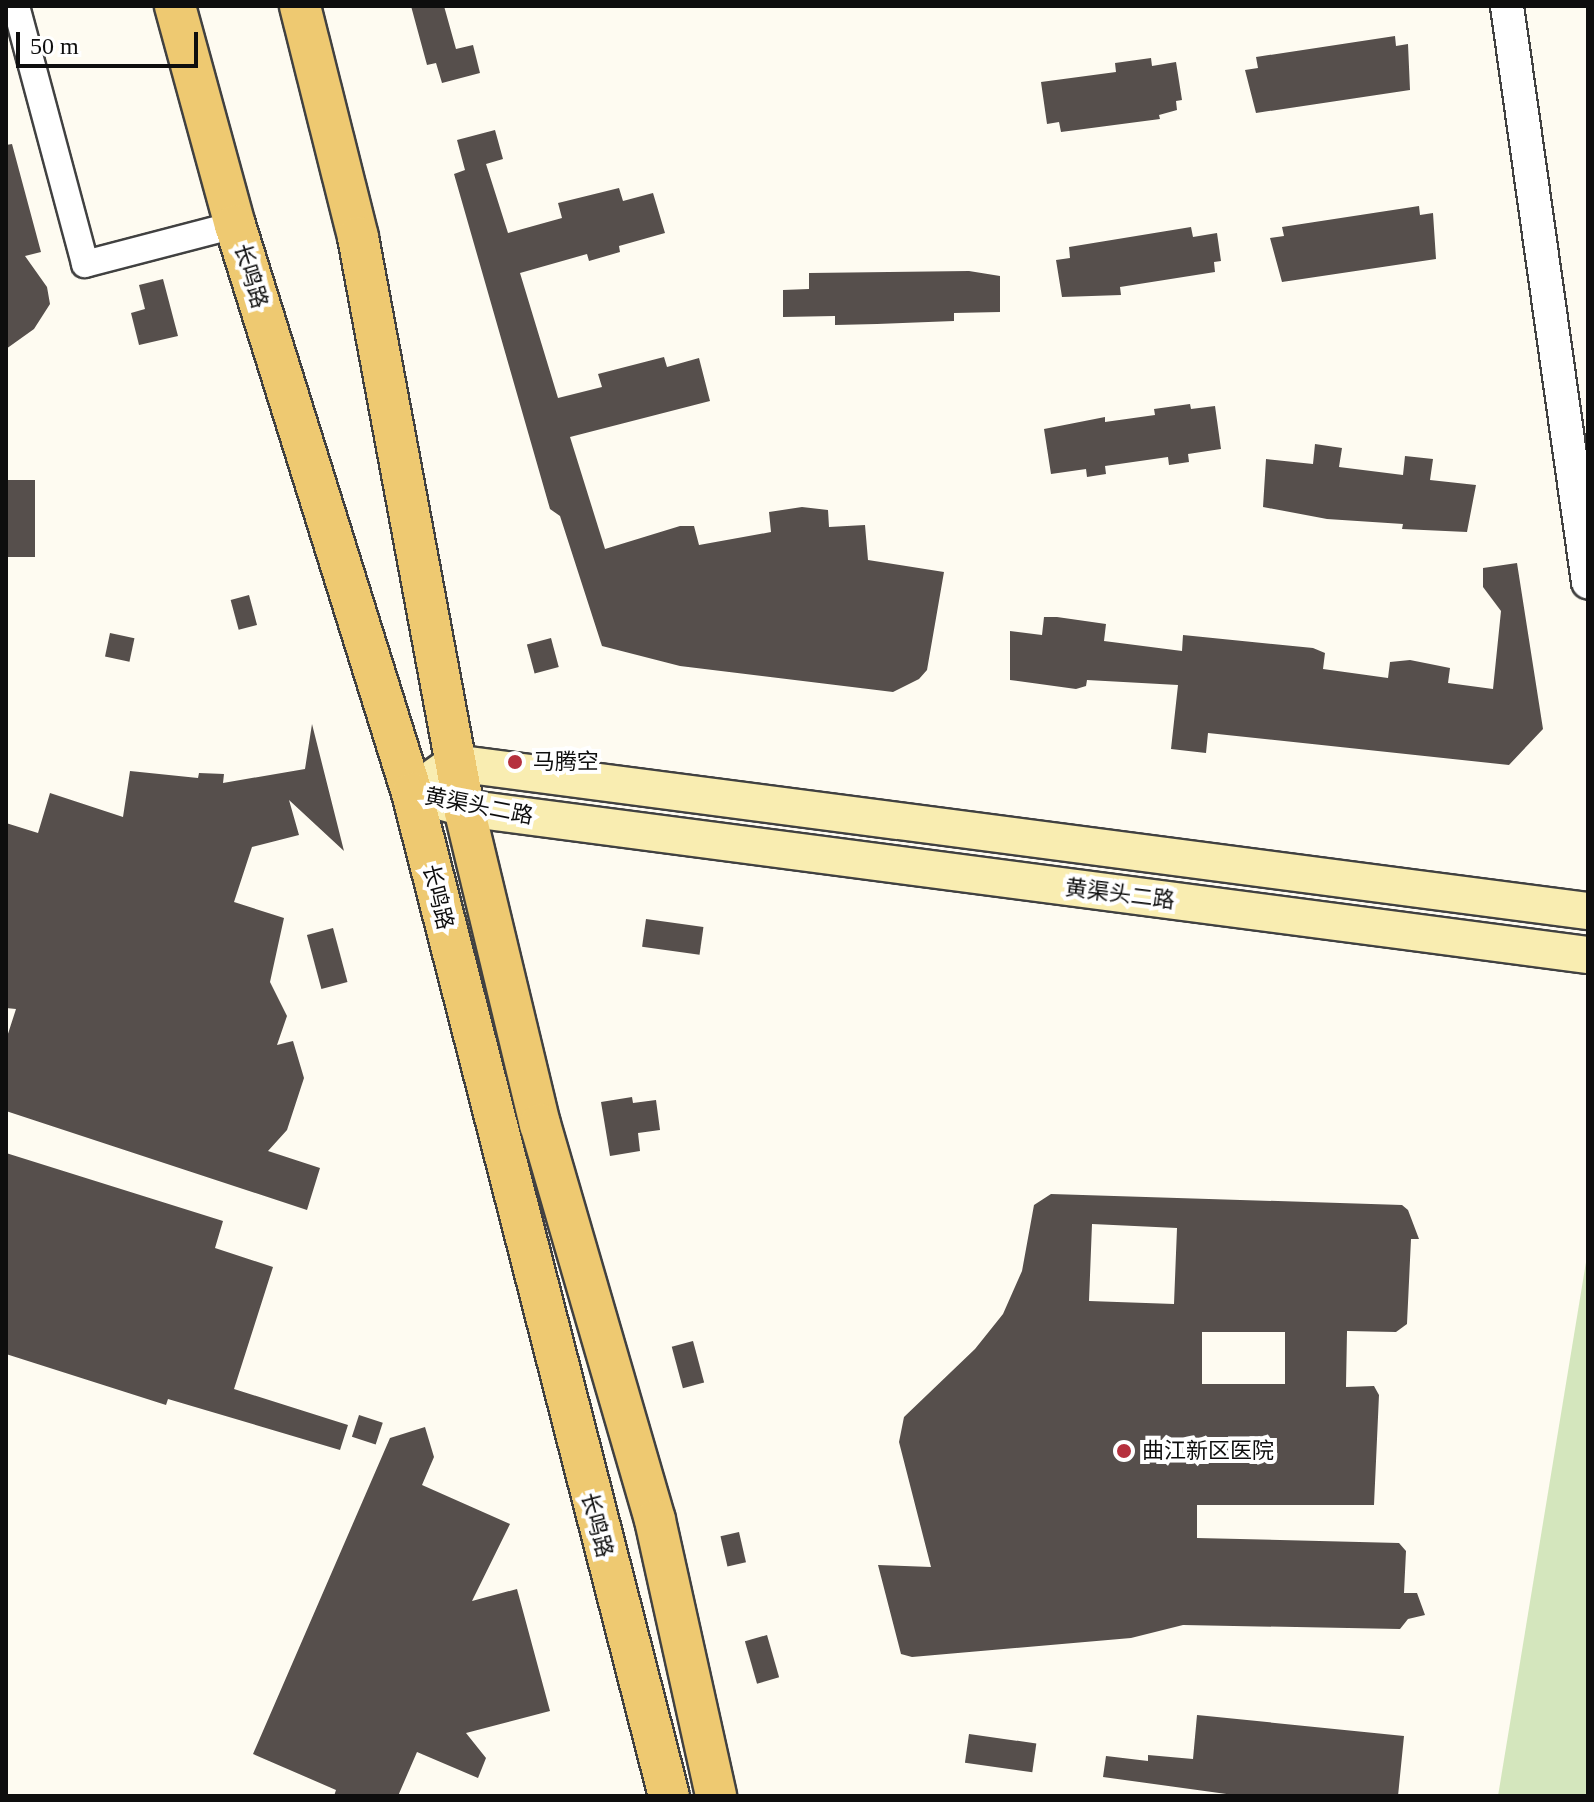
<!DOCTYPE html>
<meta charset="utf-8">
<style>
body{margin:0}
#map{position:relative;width:1594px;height:1802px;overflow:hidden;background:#fefbf1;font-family:"Times New Roman","Noto Sans SC",serif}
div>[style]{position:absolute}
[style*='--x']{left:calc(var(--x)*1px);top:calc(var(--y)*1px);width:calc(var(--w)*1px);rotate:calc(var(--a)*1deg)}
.green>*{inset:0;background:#d4e6bd}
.building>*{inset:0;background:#564f4c;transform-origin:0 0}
.roads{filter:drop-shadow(2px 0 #414141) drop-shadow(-2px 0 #414141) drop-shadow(0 2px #414141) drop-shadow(0 -2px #414141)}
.minor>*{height:26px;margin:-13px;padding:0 13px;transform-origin:13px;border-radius:13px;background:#fff}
.tertiary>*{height:32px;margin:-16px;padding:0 16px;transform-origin:16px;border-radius:16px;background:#fff}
.secondary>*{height:36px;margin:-18px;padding:0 18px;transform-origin:18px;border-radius:18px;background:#f9edb1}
.primary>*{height:40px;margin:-20px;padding:0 20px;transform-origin:20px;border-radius:20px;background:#eec971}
.dots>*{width:22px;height:22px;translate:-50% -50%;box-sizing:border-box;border:4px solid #fff;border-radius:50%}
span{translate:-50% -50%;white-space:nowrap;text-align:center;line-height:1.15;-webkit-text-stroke:8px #fff;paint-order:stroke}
.street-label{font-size:22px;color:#0e0e0e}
.poi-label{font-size:22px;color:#0e0e0e}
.left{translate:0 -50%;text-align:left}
.frame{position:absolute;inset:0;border:8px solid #0e0e0e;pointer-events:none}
.scale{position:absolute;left:16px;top:32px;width:182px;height:36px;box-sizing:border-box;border:4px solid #0e0e0e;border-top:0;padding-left:10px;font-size:24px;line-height:28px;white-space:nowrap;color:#0e0e0e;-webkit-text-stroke:6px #fff;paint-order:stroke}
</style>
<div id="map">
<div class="green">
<div style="clip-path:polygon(1588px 1250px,1588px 1796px,1498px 1796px)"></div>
</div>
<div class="building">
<div style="clip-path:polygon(411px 6px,444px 6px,456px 49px,473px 45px,480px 73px,442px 83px,436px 63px,427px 65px)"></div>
<div style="clip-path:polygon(1395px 36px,1396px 46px,1408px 44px,1410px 90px,1256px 113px,1245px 70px,1258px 68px,1256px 57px)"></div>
<div style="clip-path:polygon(1151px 58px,1152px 66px,1176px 62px,1182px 100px,1176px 101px,1177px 110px,1159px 115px,1160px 119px,1061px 132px,1059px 122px,1047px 124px,1041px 82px,1116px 72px,1115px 63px)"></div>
<div style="clip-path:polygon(495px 130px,503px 159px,486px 164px,508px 233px,562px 218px,558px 203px,619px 188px,623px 201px,653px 193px,665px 233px,619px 246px,620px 252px,589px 261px,587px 254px,520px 273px,558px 398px,602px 387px,598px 374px,664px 357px,667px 367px,699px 358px,710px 401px,570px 437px,605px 549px,680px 526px,694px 526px,699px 545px,771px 532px,769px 512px,802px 507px,828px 510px,829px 527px,865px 525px,868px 560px,944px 572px,927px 670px,919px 679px,893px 692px,680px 666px,602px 646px,560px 516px,550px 509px,454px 174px,465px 170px,457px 140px)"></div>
<div style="clip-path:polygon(12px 144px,41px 252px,25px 256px,47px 287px,50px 304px,34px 329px,6px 349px,6px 145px)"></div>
<div style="clip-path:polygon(1419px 206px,1420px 215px,1433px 213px,1436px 259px,1282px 282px,1270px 238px,1284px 236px,1282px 227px)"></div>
<div style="clip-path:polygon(1191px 227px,1193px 237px,1217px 233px,1221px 261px,1214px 262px,1215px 272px,1120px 287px,1121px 295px,1062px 297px,1056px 260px,1070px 258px,1069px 247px)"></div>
<div style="clip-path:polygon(969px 271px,1000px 276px,1000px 312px,954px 313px,954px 321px,877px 324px,835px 325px,835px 316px,783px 317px,783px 290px,809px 289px,809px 273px)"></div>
<div style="clip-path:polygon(163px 279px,178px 336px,139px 345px,131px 313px,145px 309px,139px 285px)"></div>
<div style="clip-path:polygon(1190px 404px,1191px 409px,1215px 406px,1221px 449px,1188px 454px,1189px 462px,1169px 465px,1168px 457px,1105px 466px,1106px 474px,1087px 477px,1086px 469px,1051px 474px,1044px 429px,1105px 417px,1105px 422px,1155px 415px,1154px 409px)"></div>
<div style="clip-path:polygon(1315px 444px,1342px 448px,1339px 467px,1403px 475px,1405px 456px,1433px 459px,1430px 480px,1476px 485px,1467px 532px,1402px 529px,1403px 524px,1327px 519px,1263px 507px,1266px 459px,1313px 464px)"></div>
<div style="left:6px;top:480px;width:29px;height:77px"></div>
<div style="clip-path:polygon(1517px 563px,1543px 729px,1509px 765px,1208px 733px,1206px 753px,1171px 749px,1178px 685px,1087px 680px,1086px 686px,1076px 689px,1010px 680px,1010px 631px,1042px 635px,1044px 617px,1057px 617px,1106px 624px,1104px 641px,1182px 651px,1183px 635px,1313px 648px,1325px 653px,1323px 669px,1388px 678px,1390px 662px,1410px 660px,1450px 668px,1448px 683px,1493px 689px,1501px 611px,1483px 587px,1483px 568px)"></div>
<div style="left:249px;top:595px;width:31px;height:19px;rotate:75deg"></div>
<div style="left:110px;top:633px;width:25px;height:24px;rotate:12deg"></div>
<div style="left:551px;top:638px;width:30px;height:25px;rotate:75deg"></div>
<div style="clip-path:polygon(312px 724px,344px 851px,289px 800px,299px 835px,252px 847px,234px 902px,284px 918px,270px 982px,287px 1016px,277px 1045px,293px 1041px,304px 1078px,287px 1130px,268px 1151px,320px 1168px,307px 1210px,6px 1111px,6px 1040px,16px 1009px,6px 1008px,6px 823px,38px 833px,50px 793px,123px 817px,130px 771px,198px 778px,199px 773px,224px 774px,223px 783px,305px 769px)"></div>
<div style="left:646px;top:919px;width:58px;height:28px;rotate:8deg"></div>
<div style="left:333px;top:928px;width:56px;height:27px;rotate:75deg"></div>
<div style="clip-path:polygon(632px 1097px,633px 1103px,656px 1100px,660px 1130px,638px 1133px,640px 1151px,610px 1156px,601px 1102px)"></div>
<div style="clip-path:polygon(6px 1153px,223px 1221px,215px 1248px,273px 1267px,234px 1389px,348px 1425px,340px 1450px,168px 1399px,166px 1405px,6px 1354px)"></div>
<div style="clip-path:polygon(evenodd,1051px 1194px,1402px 1205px,1408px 1210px,1419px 1239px,1411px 1239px,1407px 1324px,1396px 1332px,1347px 1331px,1346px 1387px,1374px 1386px,1379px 1395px,1374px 1505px,1197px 1505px,1197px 1538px,1399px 1543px,1406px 1551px,1404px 1593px,1417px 1593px,1425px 1615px,1408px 1619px,1400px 1629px,1183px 1625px,1131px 1638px,912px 1657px,901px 1654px,878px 1565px,931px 1567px,899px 1442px,904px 1417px,975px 1349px,1003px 1314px,1022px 1271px,1034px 1205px,1051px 1194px,1092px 1224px,1177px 1228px,1174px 1304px,1089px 1301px,1092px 1224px,1051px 1194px,1202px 1332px,1285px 1332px,1285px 1384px,1202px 1384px,1202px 1332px)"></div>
<div style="left:693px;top:1341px;width:43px;height:22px;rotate:75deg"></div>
<div style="left:359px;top:1415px;width:25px;height:23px;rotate:18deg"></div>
<div style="clip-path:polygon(425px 1427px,434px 1457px,422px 1485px,510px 1524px,472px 1601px,517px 1589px,550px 1711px,466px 1733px,486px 1758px,478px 1778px,417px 1752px,398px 1796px,334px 1796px,336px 1790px,253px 1754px,390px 1438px)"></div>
<div style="left:739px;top:1532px;width:31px;height:19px;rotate:77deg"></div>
<div style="left:767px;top:1635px;width:44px;height:23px;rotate:74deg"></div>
<div style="clip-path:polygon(1197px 1715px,1404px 1736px,1398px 1796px,1241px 1796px,1103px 1777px,1106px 1756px,1148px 1761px,1148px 1755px,1193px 1759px)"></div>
<div style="left:969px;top:1734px;width:68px;height:29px;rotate:8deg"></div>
</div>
<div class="roads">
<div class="minor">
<div style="--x:16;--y:6;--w:267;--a:75"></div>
<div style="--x:85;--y:264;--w:155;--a:-14.6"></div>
</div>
<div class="tertiary">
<div style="--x:1507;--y:6;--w:582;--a:82"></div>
</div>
<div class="secondary">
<div style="--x:412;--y:793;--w:52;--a:-35.5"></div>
<div style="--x:454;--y:763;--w:1144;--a:7.44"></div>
<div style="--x:436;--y:800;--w:29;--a:16"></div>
<div style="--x:464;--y:808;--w:1134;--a:7.45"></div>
</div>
<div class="primary">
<div style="--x:175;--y:6;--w:227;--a:74.7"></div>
<div style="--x:235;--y:225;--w:595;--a:72.69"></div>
<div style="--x:412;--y:793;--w:1035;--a:75.63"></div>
<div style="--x:300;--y:6;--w:238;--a:75.9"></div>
<div style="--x:358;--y:237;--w:581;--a:79.48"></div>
<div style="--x:464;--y:808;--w:325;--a:76.5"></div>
<div style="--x:540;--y:1124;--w:412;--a:73.8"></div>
<div style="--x:655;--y:1520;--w:283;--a:77.5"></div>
</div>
</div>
<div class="dots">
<div style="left:515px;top:762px;background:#b5303d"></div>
<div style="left:1124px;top:1451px;background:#b5303d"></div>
</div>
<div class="street-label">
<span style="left:251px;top:276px;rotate:73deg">长鸣路</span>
<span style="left:479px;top:806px;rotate:11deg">黄渠头二路</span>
<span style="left:1120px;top:894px;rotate:7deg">黄渠头二路</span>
<span style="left:438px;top:897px;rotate:76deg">长鸣路</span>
<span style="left:597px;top:1525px;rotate:75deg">长鸣路</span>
</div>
<div class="poi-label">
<span class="left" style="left:533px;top:762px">马腾空</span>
<span class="left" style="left:1142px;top:1451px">曲江新区医院</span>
</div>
<div class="frame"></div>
<div class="scale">50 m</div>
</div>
